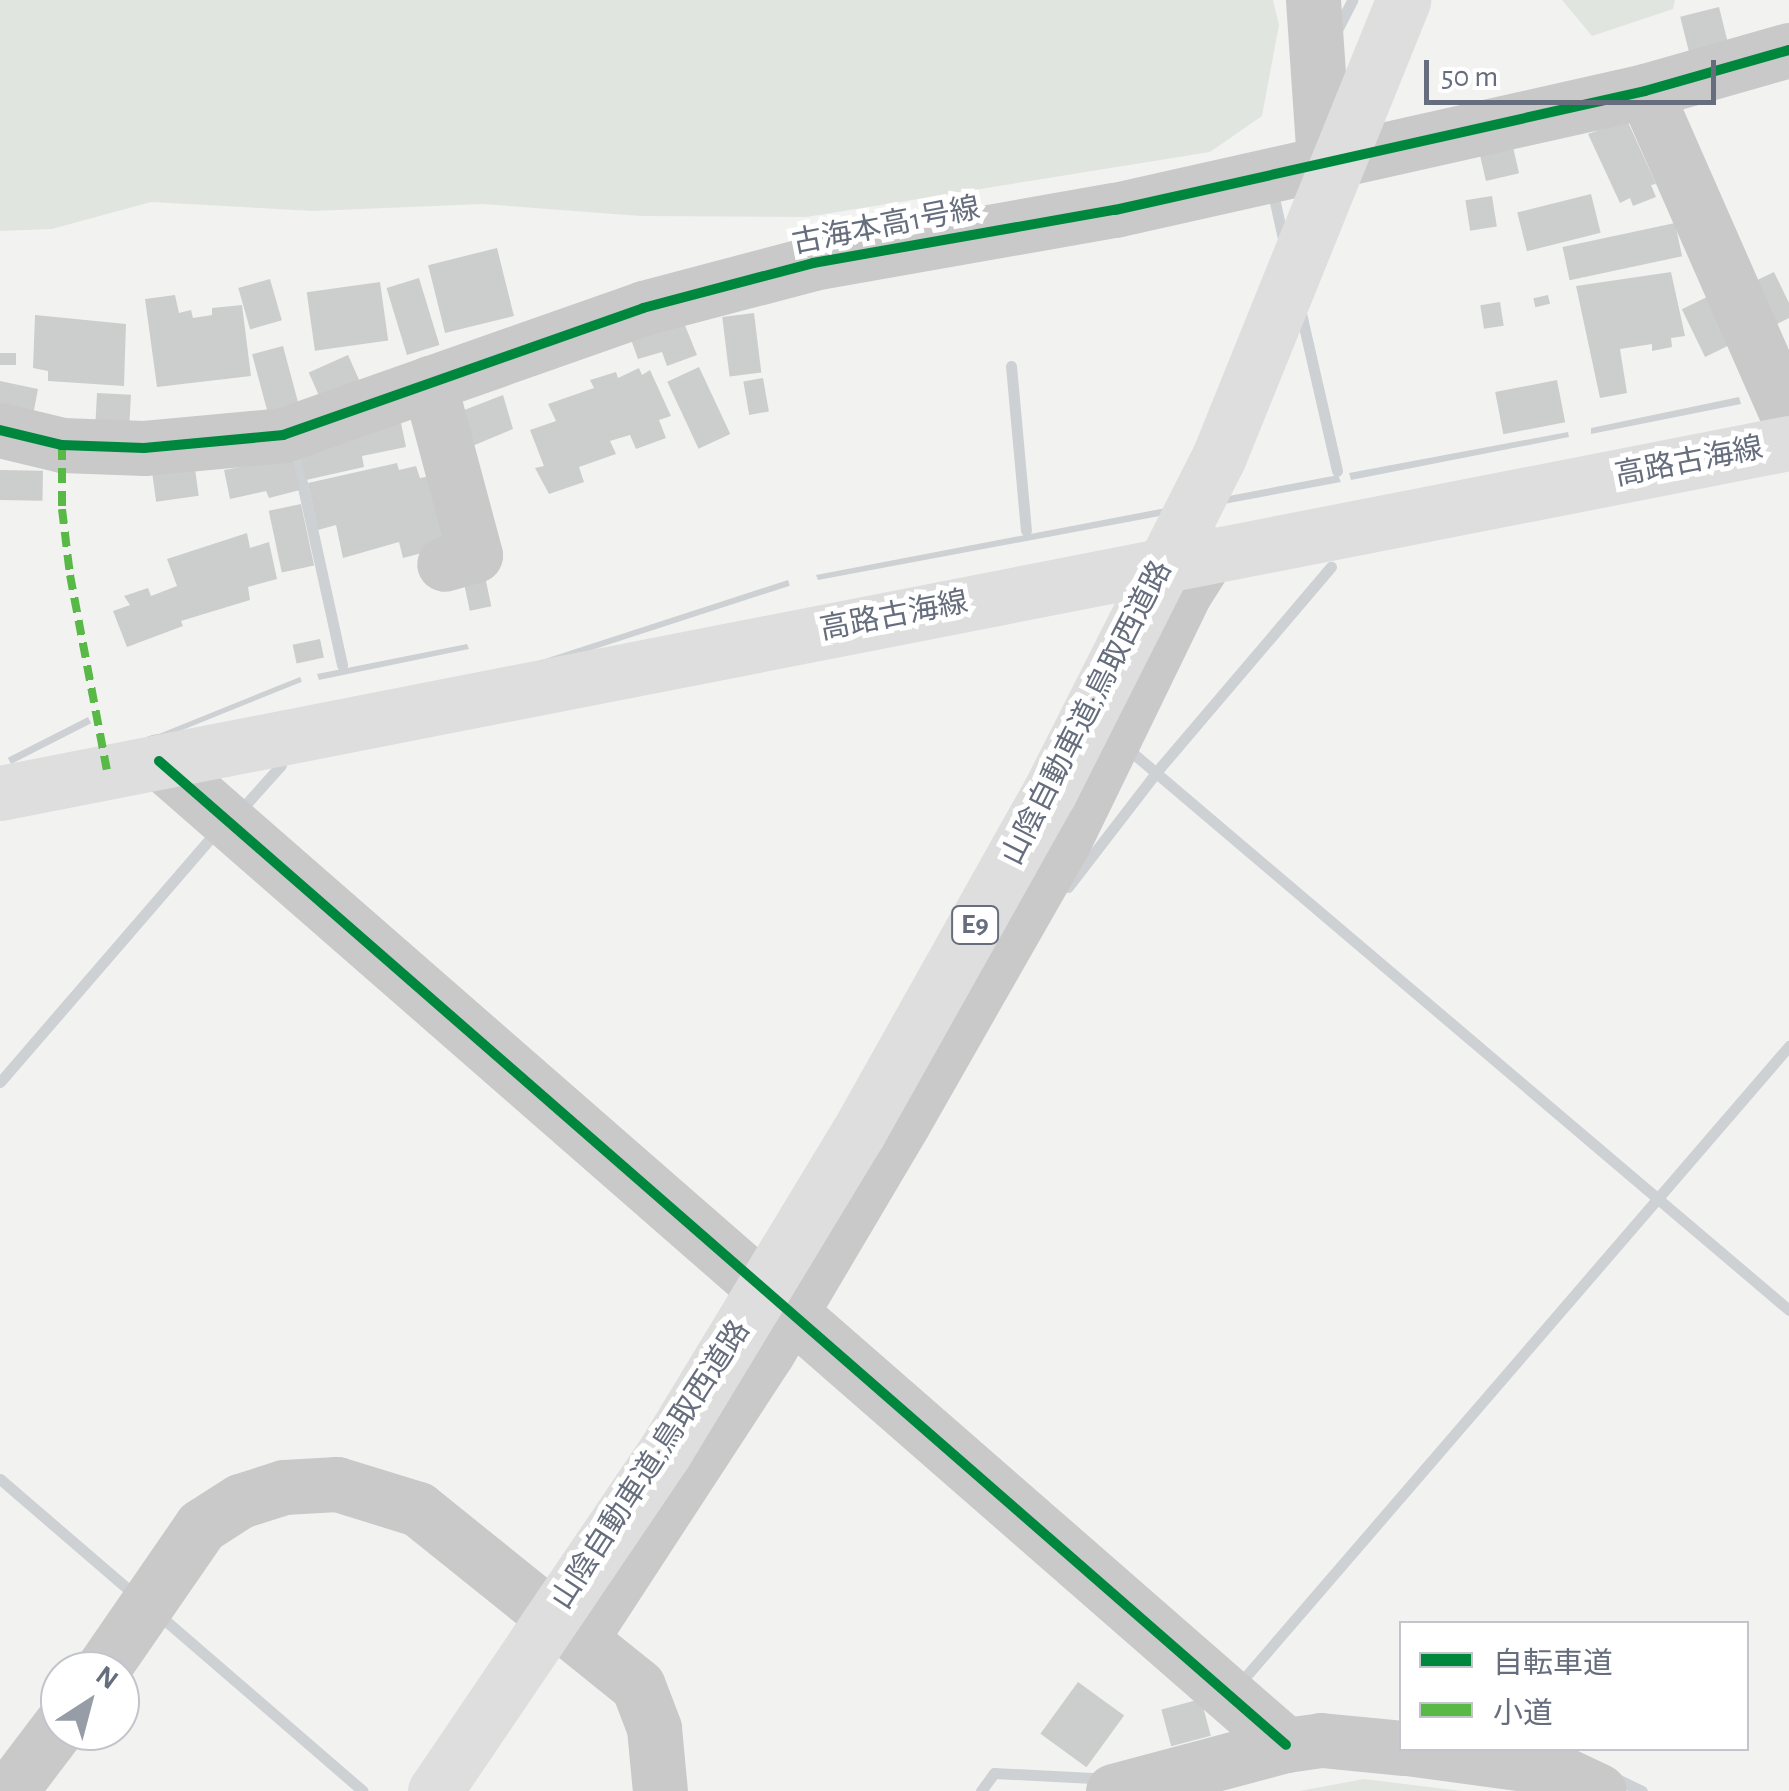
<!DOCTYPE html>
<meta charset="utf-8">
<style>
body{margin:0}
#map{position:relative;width:1789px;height:1791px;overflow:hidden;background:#f2f3f1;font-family:"Alegreya Sans","Noto Sans JP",sans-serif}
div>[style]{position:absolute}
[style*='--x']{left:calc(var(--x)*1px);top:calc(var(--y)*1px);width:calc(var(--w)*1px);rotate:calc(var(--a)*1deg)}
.green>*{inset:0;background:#e1e5e0}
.water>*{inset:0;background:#cdd1d4;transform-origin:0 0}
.stream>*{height:11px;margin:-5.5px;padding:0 5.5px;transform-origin:5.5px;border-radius:5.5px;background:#cdd1d4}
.building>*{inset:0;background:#cccdcd;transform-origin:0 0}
.minor>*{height:55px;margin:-27.5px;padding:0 27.5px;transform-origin:27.5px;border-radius:27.5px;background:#c9c9ca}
.major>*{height:55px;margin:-27.5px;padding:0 27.5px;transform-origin:27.5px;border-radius:27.5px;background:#dedede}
.highway>*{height:55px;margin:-27.5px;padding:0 27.5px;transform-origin:27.5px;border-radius:27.5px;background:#dedede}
.quiet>*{height:8px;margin-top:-4px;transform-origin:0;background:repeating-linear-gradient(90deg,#58b947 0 15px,transparent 0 23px)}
.cycleway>*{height:10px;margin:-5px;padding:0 5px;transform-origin:5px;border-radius:5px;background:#00873e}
span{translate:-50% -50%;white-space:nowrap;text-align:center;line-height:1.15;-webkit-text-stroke:10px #fff;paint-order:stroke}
.shield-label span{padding:2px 8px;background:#fff;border:2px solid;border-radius:8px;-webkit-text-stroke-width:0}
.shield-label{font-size:28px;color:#666e7e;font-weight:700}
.street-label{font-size:30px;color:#666e7e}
.legend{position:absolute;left:1399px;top:1621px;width:350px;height:130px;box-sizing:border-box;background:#fff;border:2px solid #c2c5cb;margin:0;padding:12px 18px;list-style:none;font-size:30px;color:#666e7e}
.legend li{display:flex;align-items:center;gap:20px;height:50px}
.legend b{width:50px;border:2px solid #c2c5cb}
.north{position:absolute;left:40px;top:1651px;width:100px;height:100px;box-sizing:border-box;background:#fff;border:2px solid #c2c5cb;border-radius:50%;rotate:36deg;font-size:28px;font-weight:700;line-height:40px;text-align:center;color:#666e7e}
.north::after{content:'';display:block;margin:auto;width:35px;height:45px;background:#979da6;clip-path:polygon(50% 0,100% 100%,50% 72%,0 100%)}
.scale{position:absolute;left:1424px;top:60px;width:292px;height:45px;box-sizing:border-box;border:5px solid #666e7e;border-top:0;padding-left:12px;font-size:30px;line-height:35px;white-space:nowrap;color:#666e7e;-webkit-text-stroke:8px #fff;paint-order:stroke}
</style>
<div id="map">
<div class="green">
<div style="clip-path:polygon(0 0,1273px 0,1279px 25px,1262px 116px,1210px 152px,806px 217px,640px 216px,483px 204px,313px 211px,151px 202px,52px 229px,0 231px)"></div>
<div style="clip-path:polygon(1562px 0,1675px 0,1673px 9px,1592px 36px)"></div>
<div style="clip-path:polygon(1364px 1779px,1462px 1791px,1299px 1791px)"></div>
</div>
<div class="water">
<div style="clip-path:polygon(1739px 397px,1741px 404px,1591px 434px,1591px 428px)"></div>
<div style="clip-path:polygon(1568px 432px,1569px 437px,1351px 480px,1349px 473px)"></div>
<div style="clip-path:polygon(1338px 475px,1341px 482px,818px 580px,816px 575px)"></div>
<div style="left:788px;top:580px;width:6px;height:310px;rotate:72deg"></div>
<div style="clip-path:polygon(467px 644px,469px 649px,319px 680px,317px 674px)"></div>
<div style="left:300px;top:677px;width:5px;height:195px;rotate:68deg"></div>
<div style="left:88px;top:717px;width:7px;height:90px;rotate:63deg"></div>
</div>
<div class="stream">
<div style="--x:1336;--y:32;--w:36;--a:-63"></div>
<div style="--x:1274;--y:198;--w:46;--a:77.5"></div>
<div style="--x:1300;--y:309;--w:166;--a:77.1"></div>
<div style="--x:1011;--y:366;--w:165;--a:84.8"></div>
<div style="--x:288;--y:453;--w:7;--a:-16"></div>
<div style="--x:295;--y:451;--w:219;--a:77.6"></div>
<div style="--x:1135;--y:755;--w:858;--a:40.32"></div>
<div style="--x:239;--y:812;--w:63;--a:-48.2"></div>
<div style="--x:1068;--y:887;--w:148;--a:-52.4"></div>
<div style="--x:1158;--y:770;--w:267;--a:-49.6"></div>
<div style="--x:0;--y:1082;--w:330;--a:-49.2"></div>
<div style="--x:0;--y:1479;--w:181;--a:40.7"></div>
<div style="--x:159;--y:1615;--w:269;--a:40.8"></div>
<div style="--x:1241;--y:1682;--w:840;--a:-49.25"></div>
<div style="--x:1613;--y:1777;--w:32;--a:26"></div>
<div style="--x:981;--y:1791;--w:22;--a:-54"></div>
<div style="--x:994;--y:1773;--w:99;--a:2.9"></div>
</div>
<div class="building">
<div style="left:1719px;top:7px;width:37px;height:40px;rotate:76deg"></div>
<div style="clip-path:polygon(1627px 120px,1656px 184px,1651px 185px,1656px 197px,1633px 206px,1630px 198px,1620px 203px,1588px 134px)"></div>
<div style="left:1513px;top:147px;width:27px;height:34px;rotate:77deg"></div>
<div style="left:1591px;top:194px;width:40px;height:76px;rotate:76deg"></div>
<div style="left:1492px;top:196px;width:31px;height:27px;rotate:81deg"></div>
<div style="left:1675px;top:223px;width:34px;height:115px;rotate:78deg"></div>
<div style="left:497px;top:248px;width:70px;height:71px;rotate:76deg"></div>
<div style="clip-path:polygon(1671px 272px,1685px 336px,1671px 338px,1672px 347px,1652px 351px,1652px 344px,1620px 349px,1627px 393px,1600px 398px,1576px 286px)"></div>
<div style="clip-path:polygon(1774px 272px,1789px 303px,1789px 318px,1771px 327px,1749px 284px)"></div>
<div style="left:419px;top:278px;width:70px;height:34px;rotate:73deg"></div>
<div style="left:270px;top:279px;width:43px;height:33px;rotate:74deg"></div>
<div style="left:380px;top:282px;width:59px;height:74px;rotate:82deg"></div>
<div style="clip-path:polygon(175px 295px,179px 313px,191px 310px,193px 318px,212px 315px,212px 308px,242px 305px,251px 376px,157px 387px,145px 299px)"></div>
<div style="left:1548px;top:295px;width:9px;height:15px;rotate:77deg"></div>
<div style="left:1707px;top:297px;width:53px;height:28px;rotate:64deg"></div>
<div style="left:1500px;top:302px;width:24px;height:20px;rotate:81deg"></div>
<div style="left:754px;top:313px;width:60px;height:32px;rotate:83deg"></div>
<div style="clip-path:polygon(35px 315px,126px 324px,124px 386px,48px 381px,48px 371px,33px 368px)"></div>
<div style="clip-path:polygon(682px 318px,697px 355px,667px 366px,662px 352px,638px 359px,629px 334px)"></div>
<div style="left:283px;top:346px;width:65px;height:32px;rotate:75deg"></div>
<div style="left:0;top:353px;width:16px;height:12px"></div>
<div style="left:348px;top:355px;width:35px;height:43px;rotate:66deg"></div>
<div style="left:699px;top:367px;width:74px;height:35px;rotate:65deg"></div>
<div style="clip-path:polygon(639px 368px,642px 375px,650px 370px,671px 416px,659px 420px,666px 438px,636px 449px,630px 435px,610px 441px,616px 454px,579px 467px,584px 482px,549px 494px,535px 468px,544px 466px,530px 430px,556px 421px,548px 404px,594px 388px,590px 380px,616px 372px,618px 378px)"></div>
<div style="left:763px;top:378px;width:34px;height:20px;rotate:80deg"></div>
<div style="left:1557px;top:380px;width:43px;height:63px;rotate:79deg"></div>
<div style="clip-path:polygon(0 381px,38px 389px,33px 415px,0 408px)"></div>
<div style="left:97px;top:393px;width:34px;height:36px;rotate:3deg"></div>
<div style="clip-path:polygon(503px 395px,513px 429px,470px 447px,459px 412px)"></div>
<div style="clip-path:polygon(401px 423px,406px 447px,362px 456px,364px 467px,306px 480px,299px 450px)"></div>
<div style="clip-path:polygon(292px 457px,300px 490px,269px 498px,266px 491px,230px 499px,224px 470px)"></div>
<div style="clip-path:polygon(397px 463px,399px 470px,416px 466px,420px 478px,436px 475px,445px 547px,403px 558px,399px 542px,343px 558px,336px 525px,318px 530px,308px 483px)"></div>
<div style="left:195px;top:469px;width:27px;height:43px;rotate:82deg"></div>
<div style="left:0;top:470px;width:43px;height:30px;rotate:1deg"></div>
<div style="left:301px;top:504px;width:63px;height:33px;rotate:78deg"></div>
<div style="clip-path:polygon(247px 533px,250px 548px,269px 542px,277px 579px,248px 587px,250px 600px,181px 621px,183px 626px,127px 647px,113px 611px,130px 605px,124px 596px,148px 588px,151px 596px,177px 586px,167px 559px)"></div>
<div style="left:483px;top:567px;width:40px;height:22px;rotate:78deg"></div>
<div style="left:320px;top:639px;width:19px;height:28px;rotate:78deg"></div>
<div style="left:1078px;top:1682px;width:57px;height:64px;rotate:36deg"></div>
<div style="left:1201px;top:1699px;width:38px;height:41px;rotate:75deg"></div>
</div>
<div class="minor">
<div style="--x:1313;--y:0;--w:160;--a:86.1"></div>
<div style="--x:1645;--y:91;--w:358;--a:66.3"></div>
<div style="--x:429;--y:383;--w:178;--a:75"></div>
<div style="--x:475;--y:555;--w:32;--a:164"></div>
<div style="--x:0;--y:430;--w:64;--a:13.6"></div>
<div style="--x:62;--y:445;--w:82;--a:2.1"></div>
<div style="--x:144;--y:448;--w:140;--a:-5.3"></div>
<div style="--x:283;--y:435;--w:382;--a:-19.4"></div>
<div style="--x:643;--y:308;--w:176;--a:-14.8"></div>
<div style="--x:813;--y:263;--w:307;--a:-10"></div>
<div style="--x:1115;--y:210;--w:543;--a:-12.65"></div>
<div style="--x:1645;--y:91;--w:150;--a:-15.9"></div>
<div style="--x:159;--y:761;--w:1496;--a:41.12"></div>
<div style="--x:581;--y:1638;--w:340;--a:-56.9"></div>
<div style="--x:767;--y:1353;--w:267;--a:-59.4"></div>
<div style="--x:903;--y:1123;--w:322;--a:-60.3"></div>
<div style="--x:1063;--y:843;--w:279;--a:-64.1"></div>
<div style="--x:1185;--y:592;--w:45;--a:-57.7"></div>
<div style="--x:101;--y:1671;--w:176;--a:-55.4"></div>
<div style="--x:201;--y:1526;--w:46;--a:-32.7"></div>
<div style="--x:240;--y:1501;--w:46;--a:-17.7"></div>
<div style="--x:284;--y:1487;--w:53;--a:-3.2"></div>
<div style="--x:337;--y:1484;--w:85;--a:17.2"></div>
<div style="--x:418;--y:1509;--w:282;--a:38.8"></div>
<div style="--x:638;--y:1686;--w:45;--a:69.1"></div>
<div style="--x:654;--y:1728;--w:63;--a:84.6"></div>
<div style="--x:1407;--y:1748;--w:142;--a:7.7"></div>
<div style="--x:1548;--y:1767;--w:56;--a:25.2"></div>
<div style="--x:10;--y:1791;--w:83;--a:-52.9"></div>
<div style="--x:1113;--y:1791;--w:179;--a:-14.9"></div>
<div style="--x:1286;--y:1745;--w:35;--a:-8"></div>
<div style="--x:1321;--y:1740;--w:81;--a:5.6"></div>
</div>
<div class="major">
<div style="--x:0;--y:793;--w:1823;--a:-11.07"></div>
</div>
<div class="highway">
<div style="--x:435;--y:1791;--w:408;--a:-55.9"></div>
<div style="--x:664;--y:1453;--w:374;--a:-58.8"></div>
<div style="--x:858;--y:1133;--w:390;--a:-60.7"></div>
<div style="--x:1049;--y:793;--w:374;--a:-63.2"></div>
<div style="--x:1218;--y:459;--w:495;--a:-68"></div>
</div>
<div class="quiet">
<div style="--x:62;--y:445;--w:64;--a:90"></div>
<div style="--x:62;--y:509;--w:66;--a:83.1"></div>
<div style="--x:70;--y:575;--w:198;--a:79.3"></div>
</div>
<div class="cycleway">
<div style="--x:0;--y:430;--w:64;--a:13.6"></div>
<div style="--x:62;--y:445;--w:82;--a:2.1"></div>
<div style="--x:144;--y:448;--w:140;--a:-5.3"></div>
<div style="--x:283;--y:435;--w:382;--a:-19.4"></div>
<div style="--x:643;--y:308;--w:176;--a:-14.8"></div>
<div style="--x:813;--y:263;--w:307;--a:-10"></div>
<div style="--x:1115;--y:210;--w:543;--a:-12.65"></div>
<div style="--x:1645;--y:91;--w:150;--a:-15.9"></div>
<div style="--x:159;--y:761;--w:1496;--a:41.12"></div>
</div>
<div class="shield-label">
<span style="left:975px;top:925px">E9</span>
</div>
<div class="street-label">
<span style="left:886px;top:226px;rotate:-11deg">古海本高1号線</span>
<span style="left:1689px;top:462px;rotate:-11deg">高路古海線</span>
<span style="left:894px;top:616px;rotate:-11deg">高路古海線</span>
<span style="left:1087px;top:713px;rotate:-63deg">山陰自動車道;鳥取西道路</span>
<span style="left:651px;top:1465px;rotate:-57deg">山陰自動車道;鳥取西道路</span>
</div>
<ul class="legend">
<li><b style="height:12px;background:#00873e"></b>自転車道</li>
<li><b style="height:12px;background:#58b947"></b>小道</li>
</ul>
<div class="north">N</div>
<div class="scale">50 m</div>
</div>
